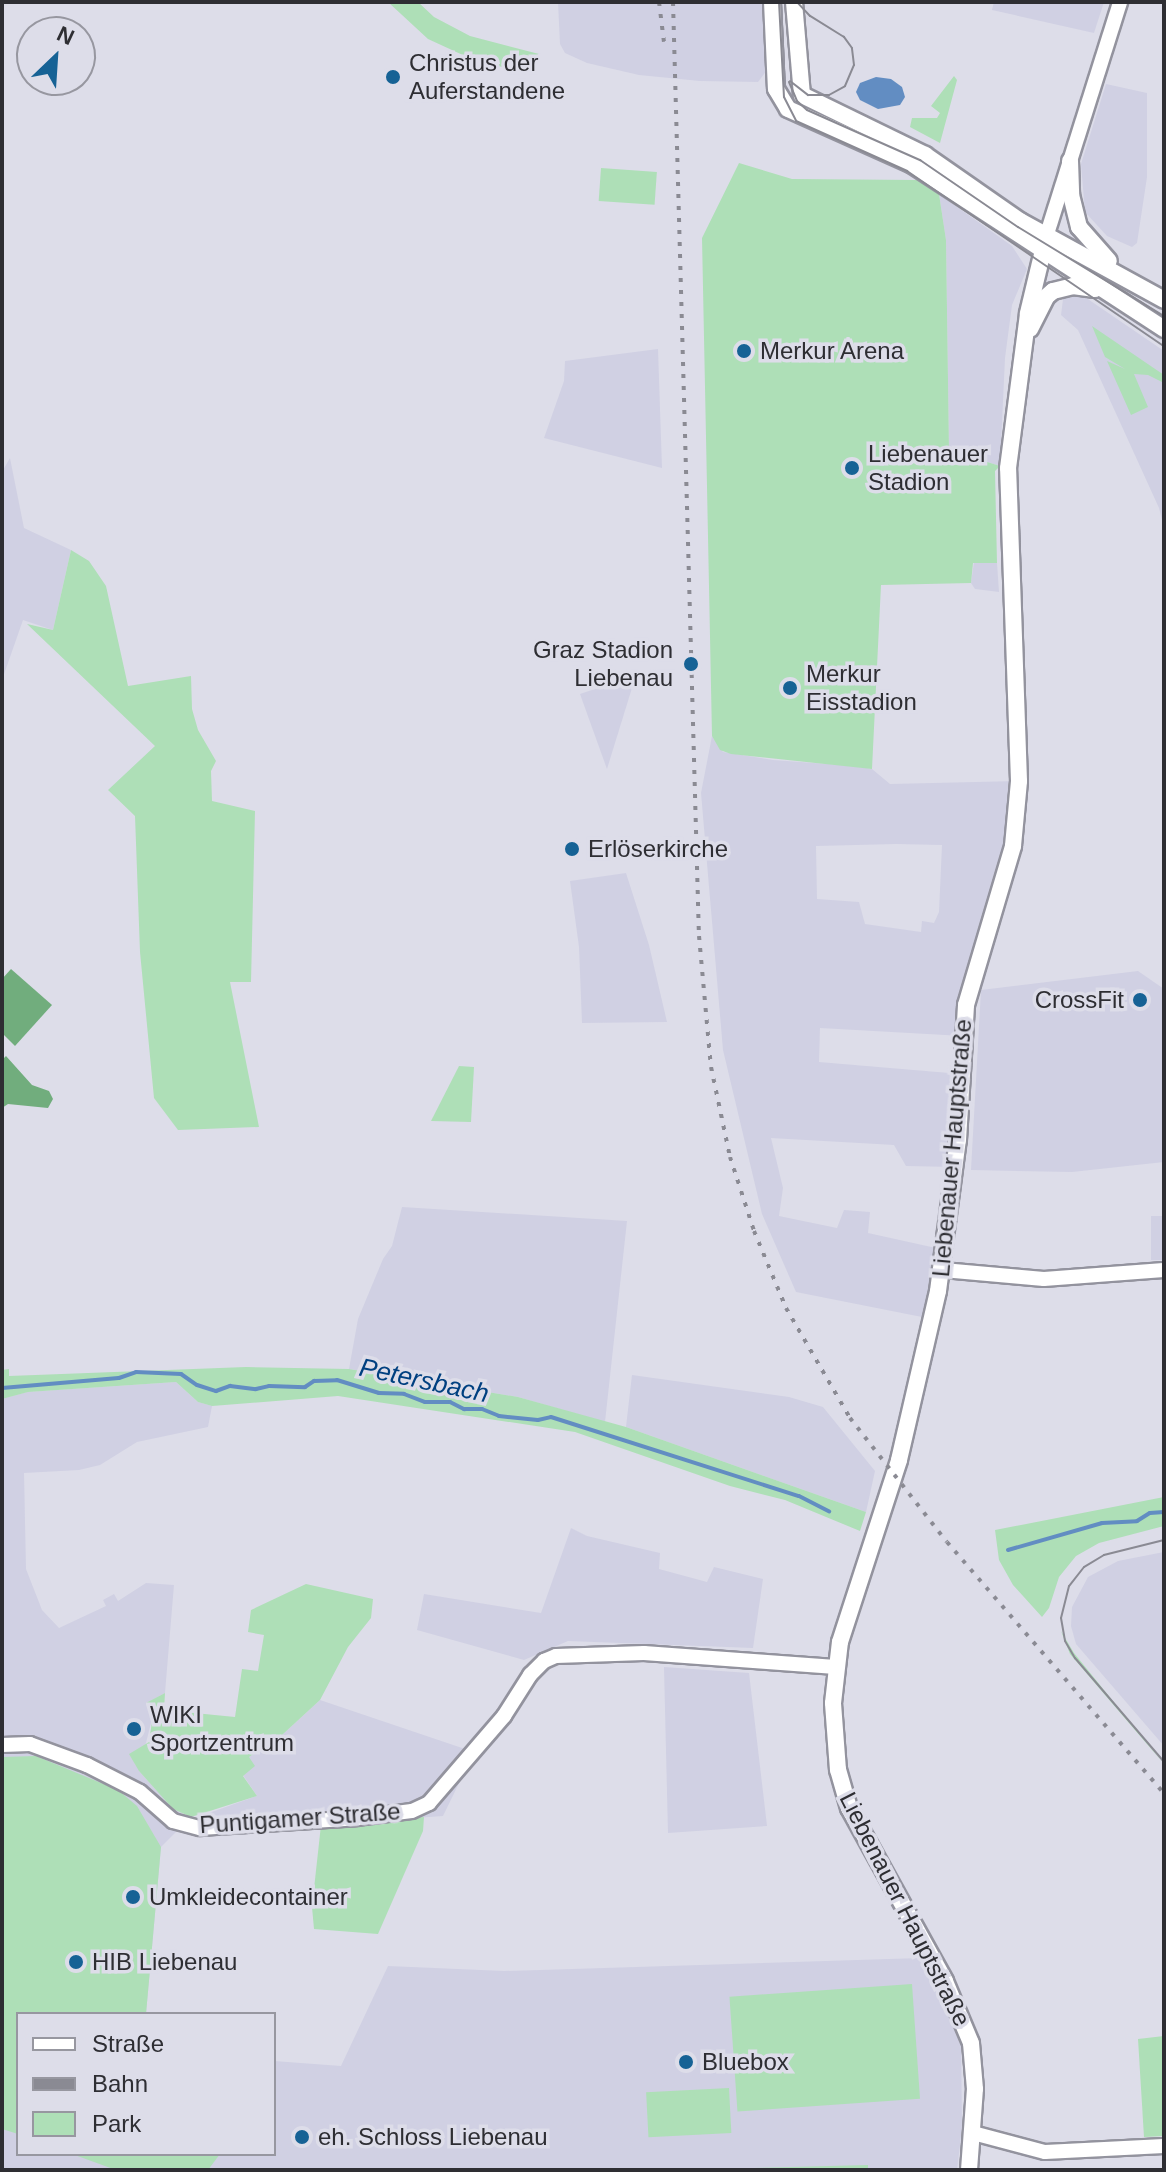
<!DOCTYPE html>
<meta charset="utf-8">
<style>
body{margin:0}
#map{position:relative;width:1166px;height:2172px;overflow:hidden;background:#dddde9;font-family:Arial,sans-serif}
div>[style]{position:absolute}
[style*='--x']{left:calc(var(--x)*1px);top:calc(var(--y)*1px);width:calc(var(--w)*1px);rotate:calc(var(--a)*1deg)}
.built>*{inset:0;background:#d0d0e3;transform-origin:0 0}
.green>*{inset:0;background:#aedfb7;transform-origin:0 0}
.forest>*{inset:0;background:#71ad7d}
.water>*{inset:0;background:#628dc2}
.stream>*{height:4px;margin:-2px;padding:0 2px;transform-origin:2px;border-radius:2px;background:#628dc2}
.roads{filter:drop-shadow(2px 0 #93939e) drop-shadow(-2px 0 #93939e) drop-shadow(0 2px #93939e) drop-shadow(0 -2px #93939e)}
.secondary>*{height:14px;margin:-7px;padding:0 7px;transform-origin:7px;border-radius:7px;background:#fff}
.primary>*{height:16px;margin:-8px;padding:0 8px;transform-origin:8px;border-radius:8px;background:#fff}
.tram>*{height:2px;margin:-1px;padding:0 1px;transform-origin:1px;border-radius:1px;background:#8a8a93}
.rail>*{height:4px;margin-top:-2px;transform-origin:0;background:repeating-linear-gradient(90deg,#8a8a93 0 4px,transparent 0 12px)}
.dots>*{width:22px;height:22px;translate:-50% -50%;box-sizing:border-box;border:4px solid #dddde9;border-radius:50%}
span{translate:-50% -50%;white-space:nowrap;text-align:center;line-height:1.15;-webkit-text-stroke:7px #dddde9;paint-order:stroke}
.poi-label{font-size:24px;color:#2e2e33}
.left{translate:0 -50%;text-align:left}
.right{translate:-100% -50%;text-align:right}
.street-label{font-size:24px;color:#2e2e33}
.water-label{font-size:26px;color:#004080;font-style:italic}
.frame{position:absolute;inset:0;border:4px solid #2e2e33;pointer-events:none}
.legend{position:absolute;left:16px;top:2012px;width:260px;height:144px;box-sizing:border-box;background:#dddde9;border:2px solid #9797a0;margin:0;padding:10px 14px;list-style:none;font-size:24px;color:#2e2e33}
.legend li{display:flex;align-items:center;gap:16px;height:40px}
.legend b{width:40px;border:2px solid #9797a0}
.north{position:absolute;left:16px;top:16px;width:80px;height:80px;box-sizing:border-box;background:#dddde9;border:2px solid #9797a0;border-radius:50%;rotate:25deg;font-size:22px;font-weight:700;line-height:32px;text-align:center;color:#2e2e33}
.north::after{content:'';display:block;margin:auto;width:28px;height:36px;background:#166295;clip-path:polygon(50% 0,100% 100%,50% 72%,0 100%)}
</style>
<div id="map">
<div class="built">
<div style="clip-path:polygon(558px 2px,763px 2px,767px 70px,758px 82px,700px 81px,639px 75px,587px 63px,565px 53px,560px 44px)"></div>
<div style="clip-path:polygon(994px 2px,1104px 2px,1094px 33px,992px 10px)"></div>
<div style="clip-path:polygon(1106px 84px,1147px 93px,1147px 177px,1137px 243px,1132px 247px,1107px 236px,1085px 212px,1081px 164px)"></div>
<div style="clip-path:polygon(939px 194px,1012px 246px,1027px 269px,1012px 305px,1005px 358px,1000px 466px,949px 450px,946px 240px)"></div>
<div style="clip-path:polygon(1076px 291px,1164px 351px,1164px 528px,1159px 508px,1078px 330px,1061px 315px,1063px 299px)"></div>
<div style="clip-path:polygon(658px 349px,662px 468px,544px 438px,564px 381px,565px 361px)"></div>
<div style="clip-path:polygon(10px 458px,24px 528px,71px 550px,53px 630px,23px 620px,2px 680px,2px 472px)"></div>
<div style="clip-path:polygon(974px 562px,997px 563px,999px 592px,975px 589px,971px 583px)"></div>
<div style="clip-path:polygon(636px 675px,607px 769px,580px 694px)"></div>
<div style="clip-path:polygon(evenodd,712px 736px,723px 752px,773px 760px,855px 766px,872px 769px,890px 784px,1019px 781px,963px 1036px,820px 1028px,819px 1062px,961px 1074px,954px 1167px,906px 1166px,894px 1145px,771px 1138px,783px 1188px,779px 1216px,837px 1228px,844px 1210px,870px 1212px,868px 1233px,945px 1250px,932px 1319px,796px 1292px,762px 1214px,723px 1050px,701px 793px,712px 736px,896px 844px,942px 845px,939px 912px,934px 923px,922px 921px,921px 932px,865px 924px,859px 902px,817px 899px,816px 846px,896px 844px)"></div>
<div style="clip-path:polygon(626px 873px,649px 945px,667px 1022px,582px 1023px,579px 947px,570px 881px)"></div>
<div style="clip-path:polygon(1138px 971px,1164px 989px,1164px 1162px,1072px 1172px,971px 1170px,981px 990px)"></div>
<div style="clip-path:polygon(402px 1207px,627px 1221px,605px 1422px,518px 1397px,349px 1369px,358px 1319px,383px 1259px,392px 1246px)"></div>
<div style="left:1164px;top:1216px;width:44px;height:13px;rotate:90deg"></div>
<div style="clip-path:polygon(632px 1375px,789px 1397px,823px 1407px,875px 1471px,866px 1512px,626px 1427px)"></div>
<div style="clip-path:polygon(176px 1382px,198px 1402px,212px 1406px,208px 1427px,137px 1442px,100px 1465px,79px 1470px,24px 1473px,26px 1569px,42px 1610px,59px 1628px,106px 1606px,103px 1600px,114px 1594px,118px 1601px,146px 1583px,174px 1585px,165px 1693px,147px 1703px,153px 1715px,139px 1771px,173px 1809px,191px 1817px,161px 1847px,146px 2014px,18px 2014px,18px 2154px,274px 2154px,274px 2061px,341px 2066px,388px 1966px,504px 1971px,921px 1958px,961px 2038px,962px 2128px,957px 2170px,2px 2170px,2px 1399px,27px 1392px)"></div>
<div style="clip-path:polygon(571px 1528px,587px 1536px,660px 1553px,659px 1569px,707px 1582px,714px 1567px,763px 1579px,753px 1648px,568px 1641px,524px 1660px,417px 1630px,424px 1594px,541px 1613px)"></div>
<div style="clip-path:polygon(1164px 1552px,1164px 1746px,1076px 1644px,1071px 1626px,1072px 1607px,1088px 1577px,1118px 1561px)"></div>
<div style="clip-path:polygon(664px 1667px,749px 1673px,767px 1826px,668px 1833px)"></div>
<div style="clip-path:polygon(320px 1700px,468px 1750px,476px 1762px,463px 1775px,443px 1816px,232px 1831px,209px 1813px,257px 1796px,243px 1775px,249px 1757px,282px 1735px)"></div>
</div>
<div class="green">
<div style="clip-path:polygon(388px 2px,418px 2px,434px 17px,470px 36px,539px 54px,517px 70px,478px 62px,428px 39px)"></div>
<div style="clip-path:polygon(954px 76px,957px 80px,940px 143px,910px 127px,912px 118px,937px 118px,940px 113px,931px 106px)"></div>
<div style="clip-path:polygon(739px 163px,792px 179px,917px 180px,939px 194px,946px 240px,949px 450px,1000px 466px,995px 471px,997px 563px,973px 563px,971px 583px,881px 585px,872px 769px,731px 754px,720px 750px,712px 736px,702px 238px)"></div>
<div style="left:601px;top:168px;width:56px;height:33px;rotate:4deg"></div>
<div style="clip-path:polygon(1092px 326px,1164px 375px,1164px 383px,1148px 375px,1134px 374px,1148px 407px,1131px 415px,1107px 361px,1125px 369px,1105px 357px)"></div>
<div style="clip-path:polygon(71px 550px,89px 561px,106px 586px,128px 686px,191px 676px,192px 709px,198px 730px,216px 761px,211px 771px,212px 801px,255px 811px,251px 982px,230px 982px,259px 1127px,178px 1130px,154px 1098px,140px 952px,135px 816px,108px 790px,155px 746px,27px 624px,53px 630px)"></div>
<div style="clip-path:polygon(459px 1066px,474px 1067px,471px 1122px,431px 1121px)"></div>
<div style="clip-path:polygon(246px 1367px,349px 1369px,518px 1397px,626px 1427px,866px 1512px,860px 1531px,785px 1500px,730px 1486px,575px 1432px,338px 1396px,212px 1406px,198px 1402px,176px 1382px,28px 1392px,2px 1399px,2px 1370px,9px 1369px,9px 1376px)"></div>
<div style="clip-path:polygon(1164px 1497px,1164px 1526px,1099px 1543px,1076px 1556px,1059px 1577px,1049px 1608px,1042px 1617px,1013px 1585px,999px 1560px,995px 1530px)"></div>
<div style="clip-path:polygon(306px 1584px,373px 1599px,371px 1618px,348px 1647px,320px 1700px,282px 1735px,249px 1757px,255px 1766px,243px 1776px,257px 1796px,191px 1817px,173px 1809px,139px 1771px,129px 1754px,149px 1742px,153px 1715px,146px 1703px,165px 1693px,164px 1710px,235px 1717px,242px 1669px,258px 1671px,264px 1635px,248px 1632px,251px 1610px)"></div>
<div style="clip-path:polygon(1061px 1631px,1074px 1653px,1164px 1764px,1070px 1654px)"></div>
<div style="clip-path:polygon(36px 1756px,118px 1790px,137px 1806px,161px 1847px,146px 2014px,18px 2014px,18px 2134px,2px 2129px,2px 1757px)"></div>
<div style="clip-path:polygon(424px 1817px,423px 1831px,378px 1934px,314px 1929px,312px 1907px,321px 1825px)"></div>
<div style="left:912px;top:1984px;width:115px;height:183px;rotate:86deg"></div>
<div style="clip-path:polygon(1164px 2036px,1164px 2136px,1144px 2137px,1138px 2039px)"></div>
<div style="left:729px;top:2088px;width:45px;height:83px;rotate:87deg"></div>
<div style="clip-path:polygon(72px 2154px,220px 2154px,208px 2170px,116px 2170px)"></div>
<div style="clip-path:polygon(868px 2165px,868px 2170px,711px 2170px,711px 2169px)"></div>
</div>
<div class="forest">
<div style="clip-path:polygon(11px 969px,52px 1005px,15px 1046px,2px 1033px,2px 979px)"></div>
<div style="clip-path:polygon(6px 1056px,32px 1085px,49px 1091px,53px 1099px,48px 1108px,8px 1104px,2px 1108px,2px 1114px,2px 1060px)"></div>
</div>
<div class="water">
<div style="clip-path:polygon(876px 77px,891px 79px,902px 87px,905px 97px,900px 105px,878px 109px,860px 100px,856px 92px,860px 83px)"></div>
</div>
<div class="stream">
<div style="--x:2;--y:1388;--w:117;--a:-4.9"></div>
<div style="--x:119;--y:1378;--w:18;--a:-19"></div>
<div style="--x:136;--y:1372;--w:45;--a:2.5"></div>
<div style="--x:181;--y:1374;--w:19;--a:35"></div>
<div style="--x:197;--y:1385;--w:20;--a:18"></div>
<div style="--x:216;--y:1391;--w:15;--a:-20"></div>
<div style="--x:230;--y:1386;--w:26;--a:7"></div>
<div style="--x:256;--y:1389;--w:13;--a:-13"></div>
<div style="--x:269;--y:1386;--w:36;--a:2"></div>
<div style="--x:305;--y:1387;--w:11;--a:-34"></div>
<div style="--x:314;--y:1381;--w:23;--a:-2"></div>
<div style="--x:337;--y:1380;--w:44;--a:17.2"></div>
<div style="--x:379;--y:1393;--w:25;--a:2"></div>
<div style="--x:404;--y:1394;--w:22;--a:21"></div>
<div style="--x:425;--y:1402;--w:25;--a:0"></div>
<div style="--x:450;--y:1402;--w:16;--a:27"></div>
<div style="--x:464;--y:1409;--w:18;--a:0"></div>
<div style="--x:482;--y:1409;--w:18;--a:22"></div>
<div style="--x:499;--y:1416;--w:39;--a:6"></div>
<div style="--x:538;--y:1420;--w:13;--a:-13"></div>
<div style="--x:551;--y:1417;--w:260;--a:17.7"></div>
<div style="--x:799;--y:1496;--w:34;--a:27"></div>
<div style="--x:1008;--y:1550;--w:98;--a:-16"></div>
<div style="--x:1102;--y:1523;--w:35;--a:-3"></div>
<div style="--x:1137;--y:1521;--w:15;--a:-32"></div>
<div style="--x:1150;--y:1513;--w:14;--a:-4"></div>
</div>
<div class="roads">
<div class="secondary">
<div style="--x:1047;--y:234;--w:243;--a:-72.5"></div>
<div style="--x:943;--y:1270;--w:101;--a:5.1"></div>
<div style="--x:1044;--y:1279;--w:120;--a:-4.3"></div>
<div style="--x:2;--y:1745;--w:28;--a:-2"></div>
<div style="--x:30;--y:1744;--w:61;--a:20.2"></div>
<div style="--x:87;--y:1765;--w:59;--a:27"></div>
<div style="--x:140;--y:1792;--w:44;--a:41.3"></div>
<div style="--x:173;--y:1821;--w:28;--a:15"></div>
<div style="--x:200;--y:1828;--w:157;--a:-3.6"></div>
<div style="--x:357;--y:1818;--w:55;--a:-7.3"></div>
<div style="--x:412;--y:1811;--w:19;--a:-25"></div>
<div style="--x:429;--y:1803;--w:115;--a:-49.2"></div>
<div style="--x:504;--y:1716;--w:49;--a:-57.6"></div>
<div style="--x:530;--y:1675;--w:20;--a:-45"></div>
<div style="--x:544;--y:1661;--w:13;--a:-23"></div>
<div style="--x:556;--y:1656;--w:88;--a:-2"></div>
<div style="--x:644;--y:1653;--w:192;--a:4.2"></div>
<div style="--x:973;--y:2133;--w:74;--a:14.8"></div>
<div style="--x:1045;--y:2152;--w:119;--a:-2.9"></div>
</div>
<div class="primary">
<div style="--x:772;--y:2;--w:87;--a:87.4"></div>
<div style="--x:776;--y:89;--w:23;--a:59"></div>
<div style="--x:788;--y:109;--w:135;--a:24.1"></div>
<div style="--x:911;--y:164;--w:302;--a:33.1"></div>
<div style="--x:794;--y:2;--w:93;--a:85.1"></div>
<div style="--x:802;--y:95;--w:137;--a:26"></div>
<div style="--x:925;--y:155;--w:116;--a:34.8"></div>
<div style="--x:1020;--y:221;--w:164;--a:28.7"></div>
<div style="--x:1070;--y:161;--w:34;--a:88"></div>
<div style="--x:1071;--y:195;--w:33;--a:76"></div>
<div style="--x:1079;--y:227;--w:45;--a:48.6"></div>
<div style="--x:1030;--y:329;--w:36;--a:-63"></div>
<div style="--x:1046;--y:297;--w:9;--a:-41"></div>
<div style="--x:1053;--y:291;--w:21;--a:-14"></div>
<div style="--x:1073;--y:286;--w:22;--a:8"></div>
<div style="--x:969;--y:2170;--w:81;--a:-85.8"></div>
<div style="--x:975;--y:2089;--w:46;--a:-95"></div>
<div style="--x:971;--y:2043;--w:67;--a:-112.8"></div>
<div style="--x:945;--y:1981;--w:198;--a:-119"></div>
<div style="--x:849;--y:1808;--w:40;--a:-106"></div>
<div style="--x:838;--y:1770;--w:67;--a:-94.3"></div>
<div style="--x:833;--y:1703;--w:61;--a:-83.5"></div>
<div style="--x:840;--y:1642;--w:191;--a:-72"></div>
<div style="--x:899;--y:1460;--w:173;--a:-77"></div>
<div style="--x:938;--y:1291;--w:152;--a:-82.5"></div>
<div style="--x:958;--y:1140;--w:135;--a:-86.6"></div>
<div style="--x:966;--y:1005;--w:166;--a:-73.5"></div>
<div style="--x:1013;--y:846;--w:65;--a:-84.7"></div>
<div style="--x:1019;--y:781;--w:313;--a:-92"></div>
<div style="--x:1008;--y:468;--w:156;--a:-82.6"></div>
<div style="--x:1028;--y:313;--w:81;--a:-76.5"></div>
</div>
</div>
<div class="tram">
<div style="--x:779;--y:2;--w:95;--a:87"></div>
<div style="--x:784;--y:97;--w:27;--a:63"></div>
<div style="--x:796;--y:121;--w:122;--a:24.2"></div>
<div style="--x:907;--y:171;--w:311;--a:34.3"></div>
<div style="--x:790;--y:81;--w:23;--a:38"></div>
<div style="--x:808;--y:95;--w:21;--a:0"></div>
<div style="--x:829;--y:95;--w:18;--a:-29"></div>
<div style="--x:845;--y:86;--w:23;--a:-67"></div>
<div style="--x:854;--y:65;--w:17;--a:-97"></div>
<div style="--x:852;--y:48;--w:14;--a:-126"></div>
<div style="--x:844;--y:37;--w:40;--a:-148"></div>
<div style="--x:810;--y:16;--w:19;--a:-133"></div>
<div style="--x:789;--y:82;--w:21;--a:67"></div>
<div style="--x:797;--y:101;--w:13;--a:42"></div>
<div style="--x:807;--y:110;--w:124;--a:23.9"></div>
<div style="--x:920;--y:160;--w:119;--a:34.4"></div>
<div style="--x:1018;--y:227;--w:171;--a:31.4"></div>
<div style="--x:1164;--y:1540;--w:62;--a:166"></div>
<div style="--x:1104;--y:1555;--w:23;--a:149"></div>
<div style="--x:1084;--y:1567;--w:24;--a:128"></div>
<div style="--x:1069;--y:1586;--w:33;--a:104"></div>
<div style="--x:1061;--y:1618;--w:23;--a:80"></div>
<div style="--x:1065;--y:1641;--w:20;--a:60"></div>
<div style="--x:1075;--y:1658;--w:137;--a:49.4"></div>
</div>
<div class="rail">
<div style="--x:659;--y:2;--w:40;--a:82.9"></div>
<div style="--x:673;--y:2;--w:934;--a:88.41"></div>
<div style="--x:699;--y:936;--w:132;--a:84.8"></div>
<div style="--x:711;--y:1067;--w:92;--a:78.1"></div>
<div style="--x:730;--y:1157;--w:78;--a:72"></div>
<div style="--x:754;--y:1231;--w:83;--a:67.4"></div>
<div style="--x:786;--y:1308;--w:127;--a:59.8"></div>
<div style="--x:850;--y:1418;--w:157;--a:52"></div>
<div style="--x:947;--y:1542;--w:332;--a:49.2"></div>
</div>
<div class="dots">
<div style="left:393px;top:77px;background:#166295"></div>
<div style="left:744px;top:351px;background:#166295"></div>
<div style="left:852px;top:468px;background:#166295"></div>
<div style="left:691px;top:664px;background:#166295"></div>
<div style="left:790px;top:688px;background:#166295"></div>
<div style="left:572px;top:849px;background:#166295"></div>
<div style="left:1140px;top:1000px;background:#166295"></div>
<div style="left:134px;top:1729px;background:#166295"></div>
<div style="left:133px;top:1897px;background:#166295"></div>
<div style="left:76px;top:1962px;background:#166295"></div>
<div style="left:686px;top:2062px;background:#166295"></div>
<div style="left:302px;top:2137px;background:#166295"></div>
</div>
<div class="poi-label">
<span class="left" style="left:409px;top:77px">Christus der<br>Auferstandene</span>
<span class="left" style="left:760px;top:351px">Merkur Arena</span>
<span class="left" style="left:868px;top:468px">Liebenauer<br>Stadion</span>
<span class="right" style="left:673px;top:664px">Graz Stadion<br>Liebenau</span>
<span class="left" style="left:806px;top:688px">Merkur<br>Eisstadion</span>
<span class="left" style="left:588px;top:849px">Erlöserkirche</span>
<span class="right" style="left:1124px;top:1000px">CrossFit</span>
<span class="left" style="left:150px;top:1729px">WIKI<br>Sportzentrum</span>
<span class="left" style="left:149px;top:1897px">Umkleidecontainer</span>
<span class="left" style="left:92px;top:1962px">HIB Liebenau</span>
<span class="left" style="left:702px;top:2062px">Bluebox</span>
<span class="left" style="left:318px;top:2137px">eh. Schloss Liebenau</span>
</div>
<div class="street-label">
<span style="left:952px;top:1148px;rotate:-85deg">Liebenauer Hauptstraße</span>
<span style="left:300px;top:1818px;rotate:-4deg">Puntigamer Straße</span>
<span style="left:905px;top:1909px;rotate:63deg">Liebenauer Hauptstraße</span>
</div>
<div class="water-label">
<span style="left:424px;top:1381px;rotate:12deg">Petersbach</span>
</div>
<div class="frame"></div>
<ul class="legend">
<li><b style="height:10px;background:#fff"></b>Straße</li>
<li><b style="height:10px;background:#8a8a93"></b>Bahn</li>
<li><b style="height:22px;background:#aedfb7"></b>Park</li>
</ul>
<div class="north">N</div>
</div>
